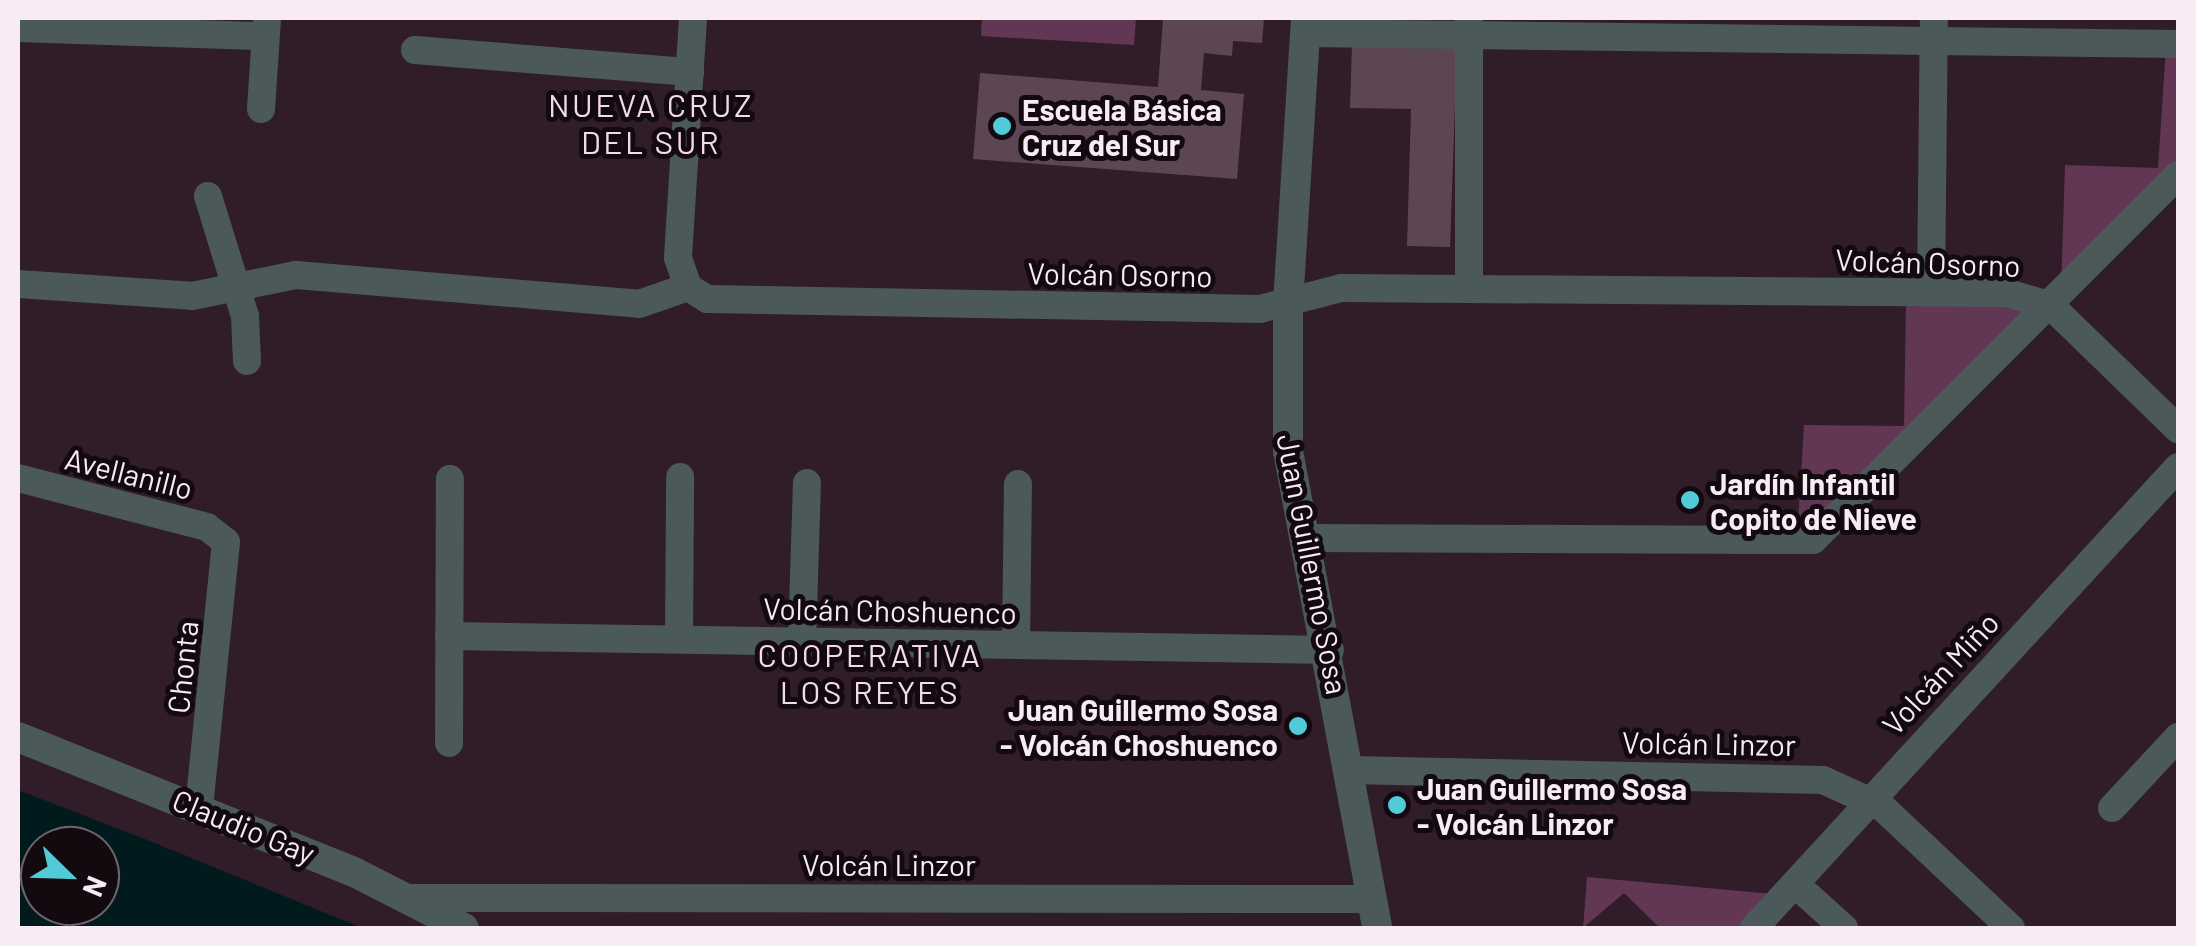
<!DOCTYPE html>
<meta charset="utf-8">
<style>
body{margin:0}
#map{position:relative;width:2196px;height:946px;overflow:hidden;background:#301d29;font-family:Barlow,sans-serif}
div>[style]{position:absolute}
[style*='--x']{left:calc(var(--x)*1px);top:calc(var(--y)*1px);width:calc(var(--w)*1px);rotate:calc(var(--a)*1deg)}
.green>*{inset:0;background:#613753}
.water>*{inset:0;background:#001a1e}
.building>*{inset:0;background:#5c4654}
.minor>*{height:28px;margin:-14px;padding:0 14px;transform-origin:14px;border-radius:14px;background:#4c595b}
.tertiary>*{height:30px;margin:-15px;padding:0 15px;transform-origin:15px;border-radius:15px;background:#4c595b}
.dots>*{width:28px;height:28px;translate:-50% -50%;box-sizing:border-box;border:5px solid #130a10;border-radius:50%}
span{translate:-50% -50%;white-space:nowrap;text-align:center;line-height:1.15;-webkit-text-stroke:10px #130a10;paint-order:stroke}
.poi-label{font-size:30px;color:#f8ebf3;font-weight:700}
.left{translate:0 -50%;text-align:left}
.right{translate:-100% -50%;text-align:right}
.street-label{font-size:30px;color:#f8ebf3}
.neighbourhood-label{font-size:32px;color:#f5daea;letter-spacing:2.5px}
.frame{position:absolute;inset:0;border:20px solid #f8ebf3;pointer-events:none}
.north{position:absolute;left:20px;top:826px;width:100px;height:100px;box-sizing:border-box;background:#130a10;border:2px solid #6f646b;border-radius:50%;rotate:113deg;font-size:28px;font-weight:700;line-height:40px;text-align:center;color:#f8ebf3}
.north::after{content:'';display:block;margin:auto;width:35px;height:45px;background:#52cbd9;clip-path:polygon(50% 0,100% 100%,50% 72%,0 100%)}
</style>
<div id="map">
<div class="green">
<div style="clip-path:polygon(982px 18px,1136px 18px,1134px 45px,981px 36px)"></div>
<div style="clip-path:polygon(2166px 47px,2178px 47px,2178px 169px,2061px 290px,2065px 165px,2158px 168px)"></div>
<div style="clip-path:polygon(1906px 300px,2042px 308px,1797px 539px,1804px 425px,1904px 426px)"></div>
<div style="clip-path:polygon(1587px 877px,1773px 894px,1742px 928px,1660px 928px,1624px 893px,1583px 928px)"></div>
</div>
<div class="water">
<div style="clip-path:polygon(evenodd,18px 790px,155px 843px,362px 928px,18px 928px,18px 790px,40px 846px,100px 846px,100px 906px,40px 906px,40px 846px)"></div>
</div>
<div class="building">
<div style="clip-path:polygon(1163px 18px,1264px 18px,1262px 43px,1233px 41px,1232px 56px,1204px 53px,1201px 90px,1244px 94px,1237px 179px,973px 159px,980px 73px,1158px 87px)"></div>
<div style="clip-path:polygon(1352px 43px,1457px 46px,1450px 247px,1407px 246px,1411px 109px,1350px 108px)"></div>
</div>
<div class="minor">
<div style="--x:693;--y:18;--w:240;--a:93.6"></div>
<div style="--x:678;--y:258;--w:31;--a:71"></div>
<div style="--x:688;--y:287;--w:22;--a:32"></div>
<div style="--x:707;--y:299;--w:553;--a:1.04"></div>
<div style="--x:1260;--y:309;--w:84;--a:-14.5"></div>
<div style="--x:1341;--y:288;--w:667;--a:0.43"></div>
<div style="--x:2008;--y:293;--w:45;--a:16.8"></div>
<div style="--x:2051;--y:306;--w:177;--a:44.1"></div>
<div style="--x:18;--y:28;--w:247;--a:1.9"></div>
<div style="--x:1305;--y:33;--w:873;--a:0.72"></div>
<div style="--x:415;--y:50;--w:276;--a:4.6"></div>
<div style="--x:261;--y:109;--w:90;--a:-86.2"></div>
<div style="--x:208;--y:196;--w:126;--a:72.9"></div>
<div style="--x:245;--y:316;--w:45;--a:87.5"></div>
<div style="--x:18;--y:284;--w:174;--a:3.9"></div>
<div style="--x:192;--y:296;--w:106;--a:-11.4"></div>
<div style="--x:296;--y:275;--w:344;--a:4.8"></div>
<div style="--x:639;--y:304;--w:52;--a:-19.1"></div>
<div style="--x:1469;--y:288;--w:269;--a:-90"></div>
<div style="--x:1931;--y:291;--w:273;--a:-89.4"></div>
<div style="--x:18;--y:478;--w:195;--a:14.5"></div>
<div style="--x:207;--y:527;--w:24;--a:38"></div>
<div style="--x:226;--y:542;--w:266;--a:95.8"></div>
<div style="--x:1306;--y:538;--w:507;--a:0.23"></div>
<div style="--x:1813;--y:540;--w:516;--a:-45"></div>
<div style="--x:449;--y:636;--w:881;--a:0.91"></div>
<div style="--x:679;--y:639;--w:162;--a:-89.6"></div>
<div style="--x:802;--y:641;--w:158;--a:-88.2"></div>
<div style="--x:1016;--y:645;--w:161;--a:-89.3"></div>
<div style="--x:449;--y:743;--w:264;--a:-89.8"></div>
<div style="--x:1350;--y:770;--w:473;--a:1.2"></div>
<div style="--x:1823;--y:780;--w:65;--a:24.6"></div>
<div style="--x:1882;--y:807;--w:177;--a:43.2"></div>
<div style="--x:2112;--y:808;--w:97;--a:-47.1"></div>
<div style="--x:1795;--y:884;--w:66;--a:41.9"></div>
<div style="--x:407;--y:898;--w:965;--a:0.06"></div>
<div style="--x:1754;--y:928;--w:626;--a:-47.39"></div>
</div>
<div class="tertiary">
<div style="--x:1306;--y:18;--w:284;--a:93.6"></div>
<div style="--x:1288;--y:301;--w:150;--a:90"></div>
<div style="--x:1288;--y:451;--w:485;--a:79.4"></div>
<div style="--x:18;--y:737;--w:362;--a:21.9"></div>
<div style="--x:354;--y:872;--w:123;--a:27"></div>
</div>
<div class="dots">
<div style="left:1002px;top:126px;background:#52cbd9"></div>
<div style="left:1690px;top:500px;background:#52cbd9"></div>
<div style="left:1298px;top:726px;background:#52cbd9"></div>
<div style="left:1397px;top:805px;background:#52cbd9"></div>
</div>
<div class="poi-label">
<span class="left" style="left:1022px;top:126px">Escuela Básica<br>Cruz del Sur</span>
<span class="left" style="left:1710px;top:500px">Jardín Infantil<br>Copito de Nieve</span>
<span class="right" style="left:1278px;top:726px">Juan Guillermo Sosa<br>- Volcán Choshuenco</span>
<span class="left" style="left:1417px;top:805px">Juan Guillermo Sosa<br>- Volcán Linzor</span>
</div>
<div class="street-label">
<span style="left:1928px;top:262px;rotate:2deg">Volcán Osorno</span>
<span style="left:1120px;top:274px;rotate:1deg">Volcán Osorno</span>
<span style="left:129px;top:473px;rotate:14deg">Avellanillo</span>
<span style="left:1313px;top:564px;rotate:79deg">Juan Guillermo Sosa</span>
<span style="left:890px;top:610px;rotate:1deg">Volcán Choshuenco</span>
<span style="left:182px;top:667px;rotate:-84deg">Chonta</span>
<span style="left:1940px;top:673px;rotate:-47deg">Volcán Miño</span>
<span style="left:1709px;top:743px;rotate:1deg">Volcán Linzor</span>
<span style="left:244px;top:826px;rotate:22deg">Claudio Gay</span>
<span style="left:889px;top:864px">Volcán Linzor</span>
</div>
<div class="neighbourhood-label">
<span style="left:651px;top:123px">NUEVA CRUZ<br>DEL SUR</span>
<span style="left:870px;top:673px">COOPERATIVA<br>LOS REYES</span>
</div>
<div class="frame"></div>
<div class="north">N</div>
</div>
